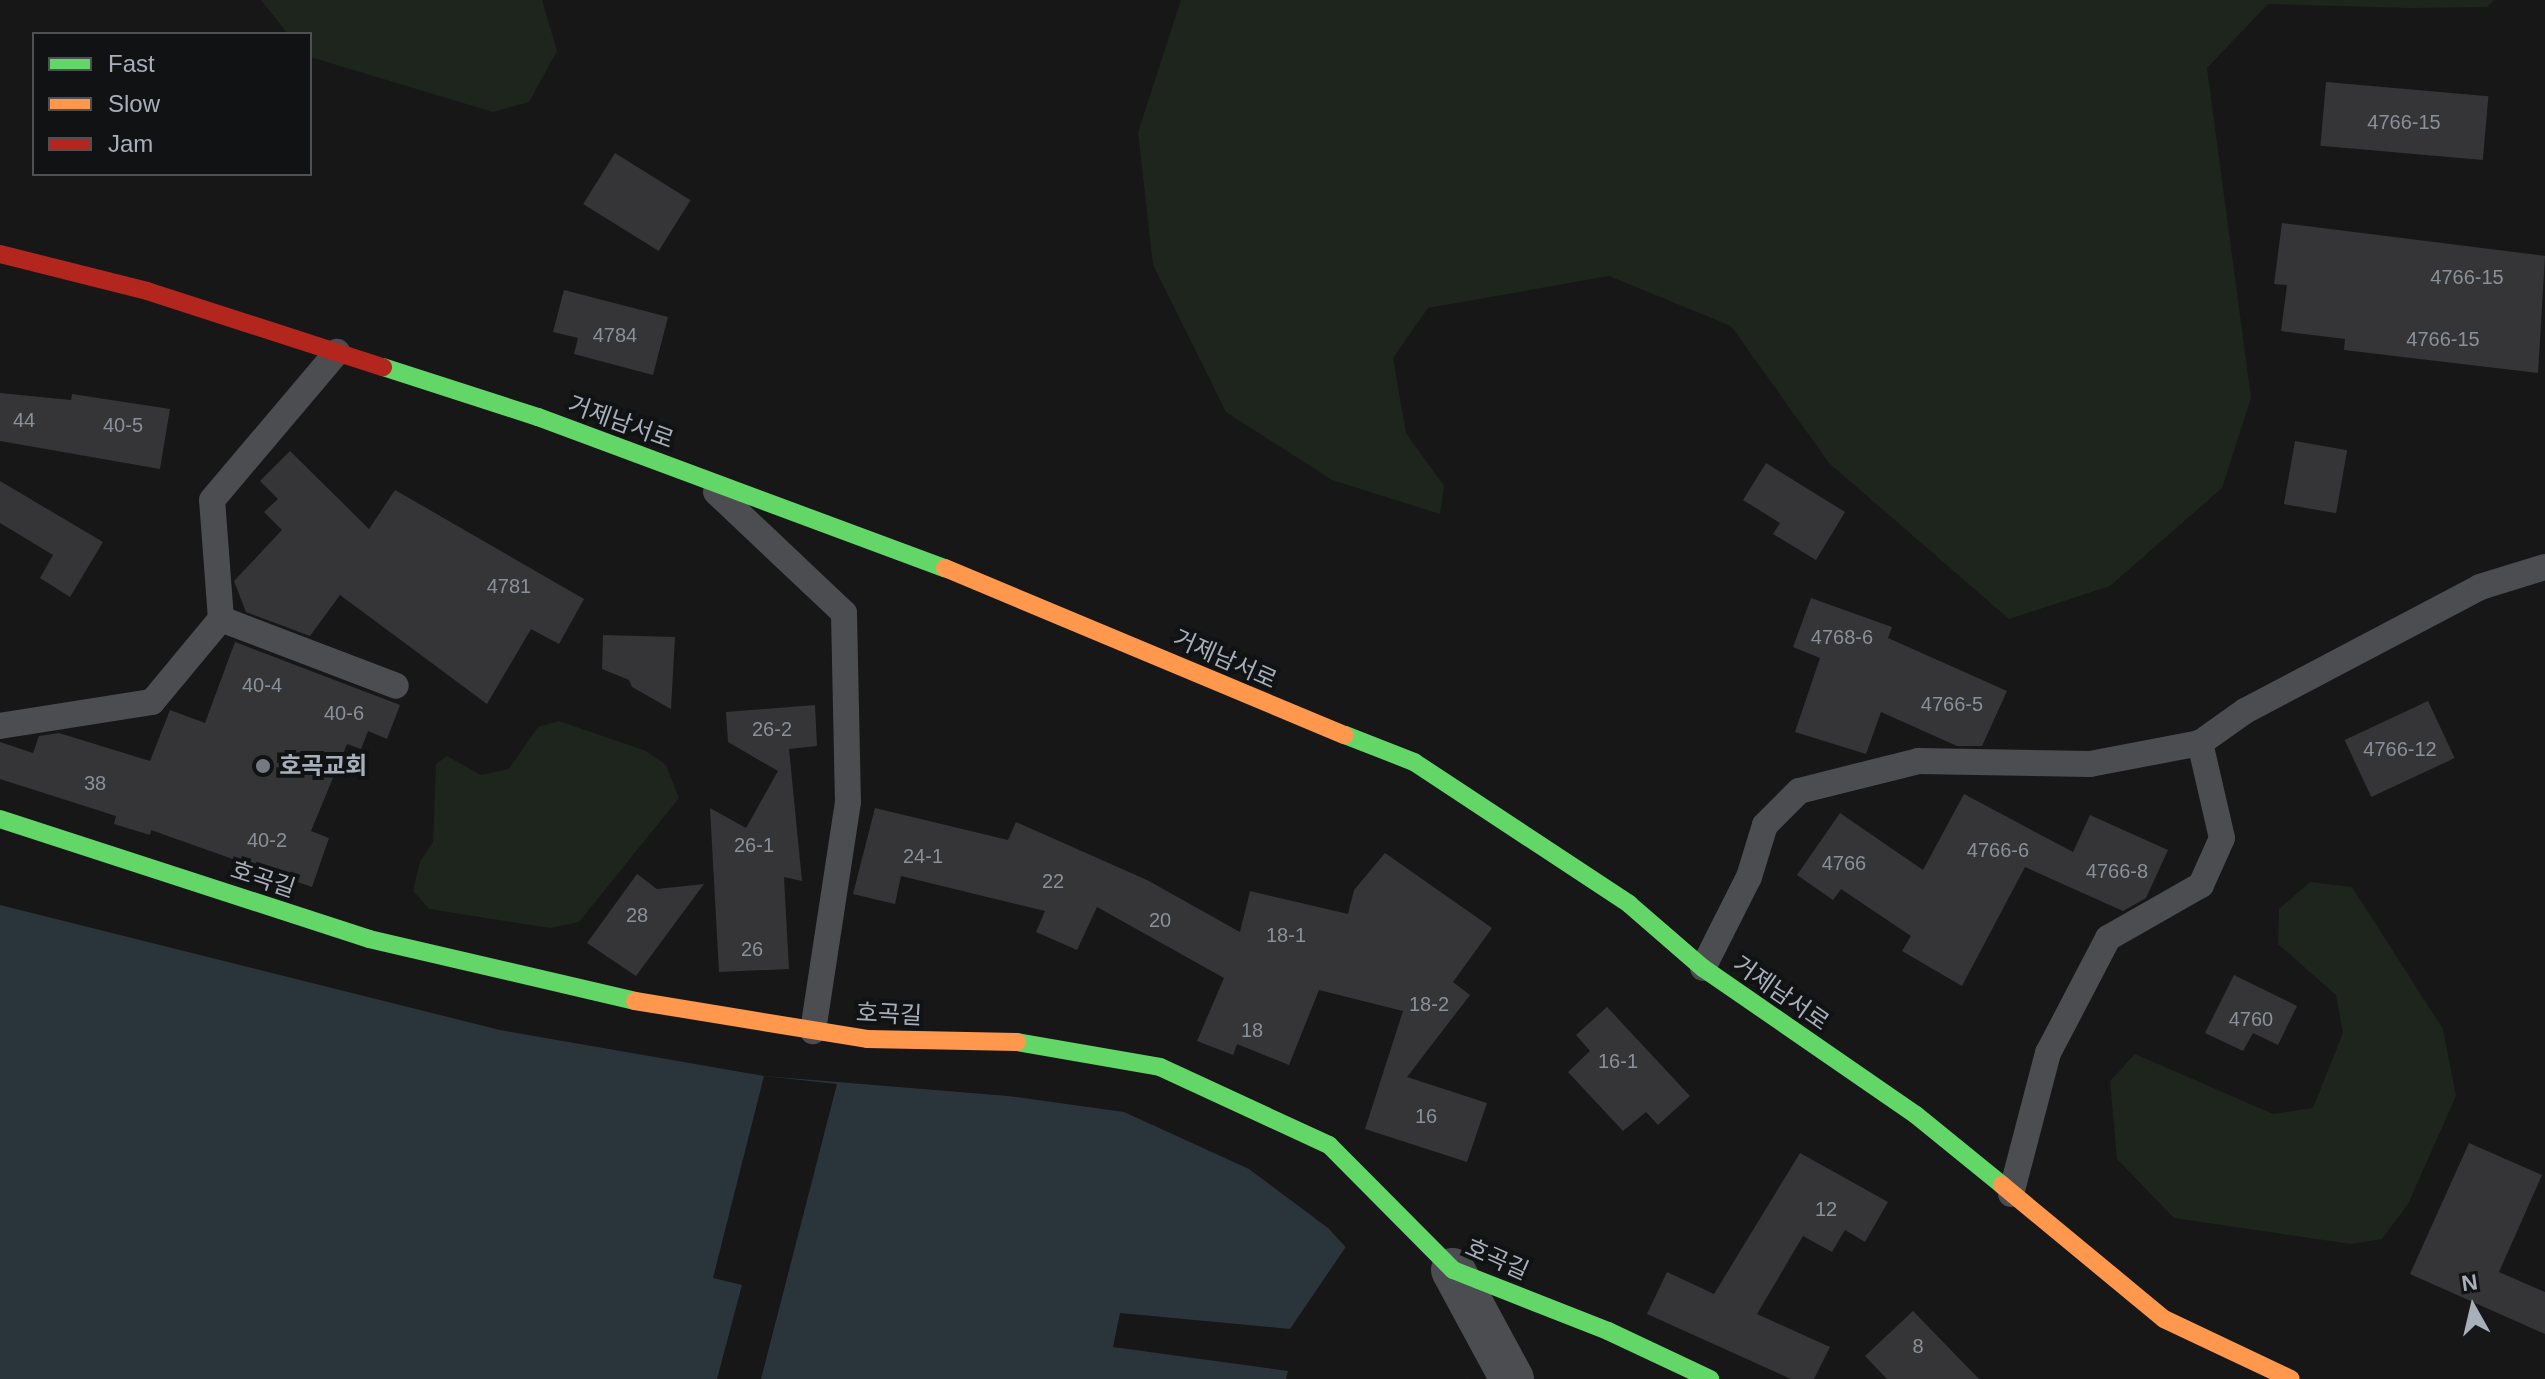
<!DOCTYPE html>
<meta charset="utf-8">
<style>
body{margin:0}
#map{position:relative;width:2545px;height:1379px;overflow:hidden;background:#171718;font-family:Helvetica,"Noto Sans KR",sans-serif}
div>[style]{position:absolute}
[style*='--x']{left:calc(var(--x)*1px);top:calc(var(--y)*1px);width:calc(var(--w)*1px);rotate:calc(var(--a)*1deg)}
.green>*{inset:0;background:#1d251d}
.water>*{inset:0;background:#29353b}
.pier>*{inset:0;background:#171718}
.building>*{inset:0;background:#353537;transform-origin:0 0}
.lane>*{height:26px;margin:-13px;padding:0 13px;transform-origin:13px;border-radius:13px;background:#4b4d51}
.street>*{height:44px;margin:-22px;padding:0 22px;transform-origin:22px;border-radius:22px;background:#4b4d51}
.fast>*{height:18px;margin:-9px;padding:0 9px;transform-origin:9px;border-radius:9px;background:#63d668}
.slow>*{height:18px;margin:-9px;padding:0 9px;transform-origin:9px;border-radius:9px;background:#ff974d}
.jam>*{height:18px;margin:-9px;padding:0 9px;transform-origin:9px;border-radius:9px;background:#b3261e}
.dots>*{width:22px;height:22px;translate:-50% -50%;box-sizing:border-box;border:4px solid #111214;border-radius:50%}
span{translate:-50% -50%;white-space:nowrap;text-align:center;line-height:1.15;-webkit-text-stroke:8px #111214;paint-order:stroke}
.number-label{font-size:20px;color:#8a9099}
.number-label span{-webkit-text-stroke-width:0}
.street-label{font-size:24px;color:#a7afba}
.poi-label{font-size:24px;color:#a7afba;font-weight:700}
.left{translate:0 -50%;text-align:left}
.legend{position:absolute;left:32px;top:32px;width:280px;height:144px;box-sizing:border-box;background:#111214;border:2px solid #4d5156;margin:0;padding:10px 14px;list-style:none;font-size:24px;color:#a7afba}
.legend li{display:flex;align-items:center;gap:16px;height:40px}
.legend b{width:40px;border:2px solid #4d5156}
.north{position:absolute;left:2433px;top:1267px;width:80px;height:80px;-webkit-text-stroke:6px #111214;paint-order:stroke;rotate:352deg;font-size:22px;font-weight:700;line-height:32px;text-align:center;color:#a7afba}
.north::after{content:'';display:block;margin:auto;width:28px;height:36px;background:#a7afba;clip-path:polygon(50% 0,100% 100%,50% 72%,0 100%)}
</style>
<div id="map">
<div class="green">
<div style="clip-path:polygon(261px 0,542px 0,557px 51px,529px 102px,493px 112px,310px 57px,310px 34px,288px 34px)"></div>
<div style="clip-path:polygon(1181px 0,2494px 0,2487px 7px,2409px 8px,2268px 4px,2207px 68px,2251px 398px,2222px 488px,2110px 586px,2009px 619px,1829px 463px,1731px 326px,1609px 276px,1428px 308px,1393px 358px,1406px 433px,1444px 486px,1440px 514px,1332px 480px,1226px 412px,1153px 265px,1138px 132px)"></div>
<div style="clip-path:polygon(559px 721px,646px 751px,666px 765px,679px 798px,579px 922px,550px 928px,429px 909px,413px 891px,420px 861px,433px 842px,436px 764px,447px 756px,481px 775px,509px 769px,538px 727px)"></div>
<div style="clip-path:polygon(2310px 882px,2352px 887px,2443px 1029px,2456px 1096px,2408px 1204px,2382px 1239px,2351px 1244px,2174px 1218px,2117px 1159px,2110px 1081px,2135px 1054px,2273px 1114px,2313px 1108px,2343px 1033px,2336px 995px,2278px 944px,2279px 909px)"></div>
</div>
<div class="water">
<div style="clip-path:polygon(0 905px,500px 1030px,764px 1076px,1008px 1096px,1124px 1112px,1249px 1169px,1328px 1228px,1468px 1379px,0 1379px)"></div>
</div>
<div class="pier">
<div style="clip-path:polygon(764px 1076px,837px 1084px,761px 1379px,717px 1379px,742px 1285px,713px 1278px)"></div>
<div style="clip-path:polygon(1347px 1245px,1468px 1379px,1286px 1379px,1288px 1371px,1113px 1347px,1120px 1313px,1290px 1329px)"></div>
</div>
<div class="building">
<div style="left:2326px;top:82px;width:163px;height:64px;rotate:5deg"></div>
<div style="left:615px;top:153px;width:89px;height:60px;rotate:32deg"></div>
<div style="clip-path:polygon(2282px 223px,2545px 256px,2538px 373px,2344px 350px,2345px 339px,2281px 331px,2287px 285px,2274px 284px)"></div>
<div style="clip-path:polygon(564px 290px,668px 317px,653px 375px,574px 354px,578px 338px,553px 332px)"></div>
<div style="clip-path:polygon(0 393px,71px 400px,72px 394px,170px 409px,160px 469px,0 441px)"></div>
<div style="left:2295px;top:441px;width:53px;height:64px;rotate:10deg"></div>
<div style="clip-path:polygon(290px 451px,369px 529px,395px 490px,584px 599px,559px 644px,531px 629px,487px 704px,340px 595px,310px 636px,246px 612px,234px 581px,282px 530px,264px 512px,278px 499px,260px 481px)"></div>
<div style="clip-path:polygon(1766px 463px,1845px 512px,1816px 560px,1773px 534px,1780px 523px,1743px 500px)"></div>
<div style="clip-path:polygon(0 481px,103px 542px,70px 597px,40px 578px,53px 555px,0 523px)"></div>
<div style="clip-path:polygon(1811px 598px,1892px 627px,1888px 638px,2007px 691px,1982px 746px,1957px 746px,1881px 712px,1866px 754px,1795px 732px,1820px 658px,1793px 647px)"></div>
<div style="clip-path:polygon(603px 635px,675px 637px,671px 709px,632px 687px,629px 680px,602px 669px)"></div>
<div style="clip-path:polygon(235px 642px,400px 705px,387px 739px,368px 731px,361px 749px,347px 744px,311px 831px,329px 838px,312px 887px,151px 830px,150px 835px,114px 824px,116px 816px,0 779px,0 742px,33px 753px,39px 736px,59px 733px,150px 761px,170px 710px,205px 723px)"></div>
<div style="left:2428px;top:701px;width:63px;height:92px;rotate:65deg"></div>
<div style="clip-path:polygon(815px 705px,817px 746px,789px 749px,802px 881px,784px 877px,789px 969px,719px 972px,710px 808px,746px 828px,778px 771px,728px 742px,726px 712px)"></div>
<div style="clip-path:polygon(1964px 794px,2073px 852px,2090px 815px,2168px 850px,2146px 898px,2123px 911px,2025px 867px,1962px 986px,1902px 951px,1911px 936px,1841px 889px,1833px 900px,1797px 875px,1840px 813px,1923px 870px)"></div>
<div style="clip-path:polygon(875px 808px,1008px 840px,1016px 822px,1147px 880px,1240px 932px,1250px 891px,1348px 914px,1354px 890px,1385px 853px,1492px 928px,1453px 982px,1470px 995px,1407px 1077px,1487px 1103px,1467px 1162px,1365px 1129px,1403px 1011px,1319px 990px,1289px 1065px,1237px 1044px,1233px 1055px,1197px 1041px,1224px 978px,1097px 907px,1077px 950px,1036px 932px,1045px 911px,901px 876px,895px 904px,853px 894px)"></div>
<div style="clip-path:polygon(637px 874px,657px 889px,704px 884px,636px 976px,587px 943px)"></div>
<div style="clip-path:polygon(2234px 975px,2297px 1006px,2278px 1045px,2253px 1033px,2243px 1051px,2205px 1033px)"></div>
<div style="clip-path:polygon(1607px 1007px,1690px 1096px,1658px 1125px,1646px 1112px,1623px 1131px,1568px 1072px,1590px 1051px,1576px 1035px)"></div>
<div style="clip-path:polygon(2469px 1143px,2542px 1175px,2499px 1272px,2545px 1292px,2545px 1334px,2410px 1274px)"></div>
<div style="clip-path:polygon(1800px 1153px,1888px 1202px,1865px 1242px,1845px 1230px,1832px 1252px,1803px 1236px,1757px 1314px,1830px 1347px,1814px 1379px,1791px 1379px,1647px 1314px,1667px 1272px,1714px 1294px)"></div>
<div style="clip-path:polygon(1913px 1311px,1979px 1379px,1887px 1379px,1865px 1356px)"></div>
</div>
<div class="lane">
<div style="--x:716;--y:492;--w:176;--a:43.4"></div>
<div style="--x:844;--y:613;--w:189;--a:88.8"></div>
<div style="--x:848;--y:802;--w:232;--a:98.7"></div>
<div style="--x:221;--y:619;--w:119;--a:-94.3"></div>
<div style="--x:212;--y:500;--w:194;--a:-49.8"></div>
<div style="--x:0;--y:726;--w:154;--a:-9"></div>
<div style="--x:152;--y:702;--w:108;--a:-50.3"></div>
<div style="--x:221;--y:619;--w:187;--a:20.9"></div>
<div style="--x:1703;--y:968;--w:102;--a:-63.2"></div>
<div style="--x:1749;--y:877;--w:54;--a:-72.9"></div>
<div style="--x:1765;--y:825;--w:48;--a:-45"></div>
<div style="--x:1799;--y:791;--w:123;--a:-14.1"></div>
<div style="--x:1918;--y:761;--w:172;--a:1"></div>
<div style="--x:2090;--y:764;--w:112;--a:-10.8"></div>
<div style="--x:2200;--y:743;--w:55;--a:-35.4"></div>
<div style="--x:2245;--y:711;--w:266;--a:-27.8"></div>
<div style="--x:2480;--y:587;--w:68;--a:-17.1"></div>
<div style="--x:2011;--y:1194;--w:146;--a:-75.3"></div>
<div style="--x:2048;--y:1053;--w:130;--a:-62.4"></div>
<div style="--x:2108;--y:938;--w:107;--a:-29.7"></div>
<div style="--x:2201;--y:885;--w:51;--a:-65.9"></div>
<div style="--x:2222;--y:838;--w:98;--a:-103"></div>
</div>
<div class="street">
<div style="--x:1453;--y:1270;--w:124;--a:61.6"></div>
</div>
<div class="fast">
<div style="--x:383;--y:367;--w:163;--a:17.9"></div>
<div style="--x:538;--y:417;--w:434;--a:20.4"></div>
<div style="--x:1345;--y:735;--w:74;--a:21.4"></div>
<div style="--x:1414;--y:762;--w:258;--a:33.4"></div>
<div style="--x:1629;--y:904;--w:98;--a:40.9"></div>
<div style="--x:1703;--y:968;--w:259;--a:34.6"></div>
<div style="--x:1916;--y:1115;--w:111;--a:39.1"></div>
<div style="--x:0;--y:819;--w:388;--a:18"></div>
<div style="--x:369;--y:939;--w:273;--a:13.1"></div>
<div style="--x:1017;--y:1042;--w:145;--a:9.9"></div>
<div style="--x:1160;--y:1067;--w:186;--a:24.8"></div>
<div style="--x:1329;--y:1145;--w:176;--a:45.2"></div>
<div style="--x:1453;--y:1270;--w:167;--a:21.5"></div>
<div style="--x:1608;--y:1331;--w:113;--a:25.2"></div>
</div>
<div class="slow">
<div style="--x:945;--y:568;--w:433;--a:22.7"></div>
<div style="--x:635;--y:1001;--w:235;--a:9.3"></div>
<div style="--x:867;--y:1039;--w:150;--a:1.1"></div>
<div style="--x:2002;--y:1185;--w:210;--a:39.6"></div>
<div style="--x:2164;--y:1319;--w:140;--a:25.3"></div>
</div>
<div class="jam">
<div style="--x:0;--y:254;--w:152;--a:14.1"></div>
<div style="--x:147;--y:291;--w:248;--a:17.9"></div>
</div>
<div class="dots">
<div style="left:263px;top:766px;background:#757a81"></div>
</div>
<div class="number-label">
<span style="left:2404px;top:122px">4766-15</span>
<span style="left:2467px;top:277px">4766-15</span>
<span style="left:615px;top:335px">4784</span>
<span style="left:2443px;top:339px">4766-15</span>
<span style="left:24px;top:420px">44</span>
<span style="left:123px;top:425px">40-5</span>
<span style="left:509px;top:586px">4781</span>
<span style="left:1842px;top:637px">4768-6</span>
<span style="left:262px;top:685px">40-4</span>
<span style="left:1952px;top:704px">4766-5</span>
<span style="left:344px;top:713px">40-6</span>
<span style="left:772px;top:729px">26-2</span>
<span style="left:2400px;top:749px">4766-12</span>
<span style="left:95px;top:783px">38</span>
<span style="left:267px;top:840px">40-2</span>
<span style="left:754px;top:845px">26-1</span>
<span style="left:1998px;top:850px">4766-6</span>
<span style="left:923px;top:856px">24-1</span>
<span style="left:1844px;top:863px">4766</span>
<span style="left:2117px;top:871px">4766-8</span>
<span style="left:1053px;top:881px">22</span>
<span style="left:637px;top:915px">28</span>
<span style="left:1160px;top:920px">20</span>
<span style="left:1286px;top:935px">18-1</span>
<span style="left:752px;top:949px">26</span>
<span style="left:1429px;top:1004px">18-2</span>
<span style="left:2251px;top:1019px">4760</span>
<span style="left:1252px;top:1030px">18</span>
<span style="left:1618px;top:1061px">16-1</span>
<span style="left:1426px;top:1116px">16</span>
<span style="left:1826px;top:1209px">12</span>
<span style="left:1918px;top:1346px">8</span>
</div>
<div class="street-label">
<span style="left:621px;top:422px;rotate:20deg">거제남서로</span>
<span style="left:1225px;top:659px;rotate:24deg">거제남서로</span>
<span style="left:263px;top:879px;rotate:18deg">호곡길</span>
<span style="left:1781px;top:993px;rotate:35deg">거제남서로</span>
<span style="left:889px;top:1014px;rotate:3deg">호곡길</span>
<span style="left:1497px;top:1259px;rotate:24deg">호곡길</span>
</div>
<div class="poi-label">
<span class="left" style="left:279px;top:766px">호곡교회</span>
</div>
<ul class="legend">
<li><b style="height:10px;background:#63d668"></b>Fast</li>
<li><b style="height:10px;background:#ff974d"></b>Slow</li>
<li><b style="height:10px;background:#b3261e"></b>Jam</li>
</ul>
<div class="north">N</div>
</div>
